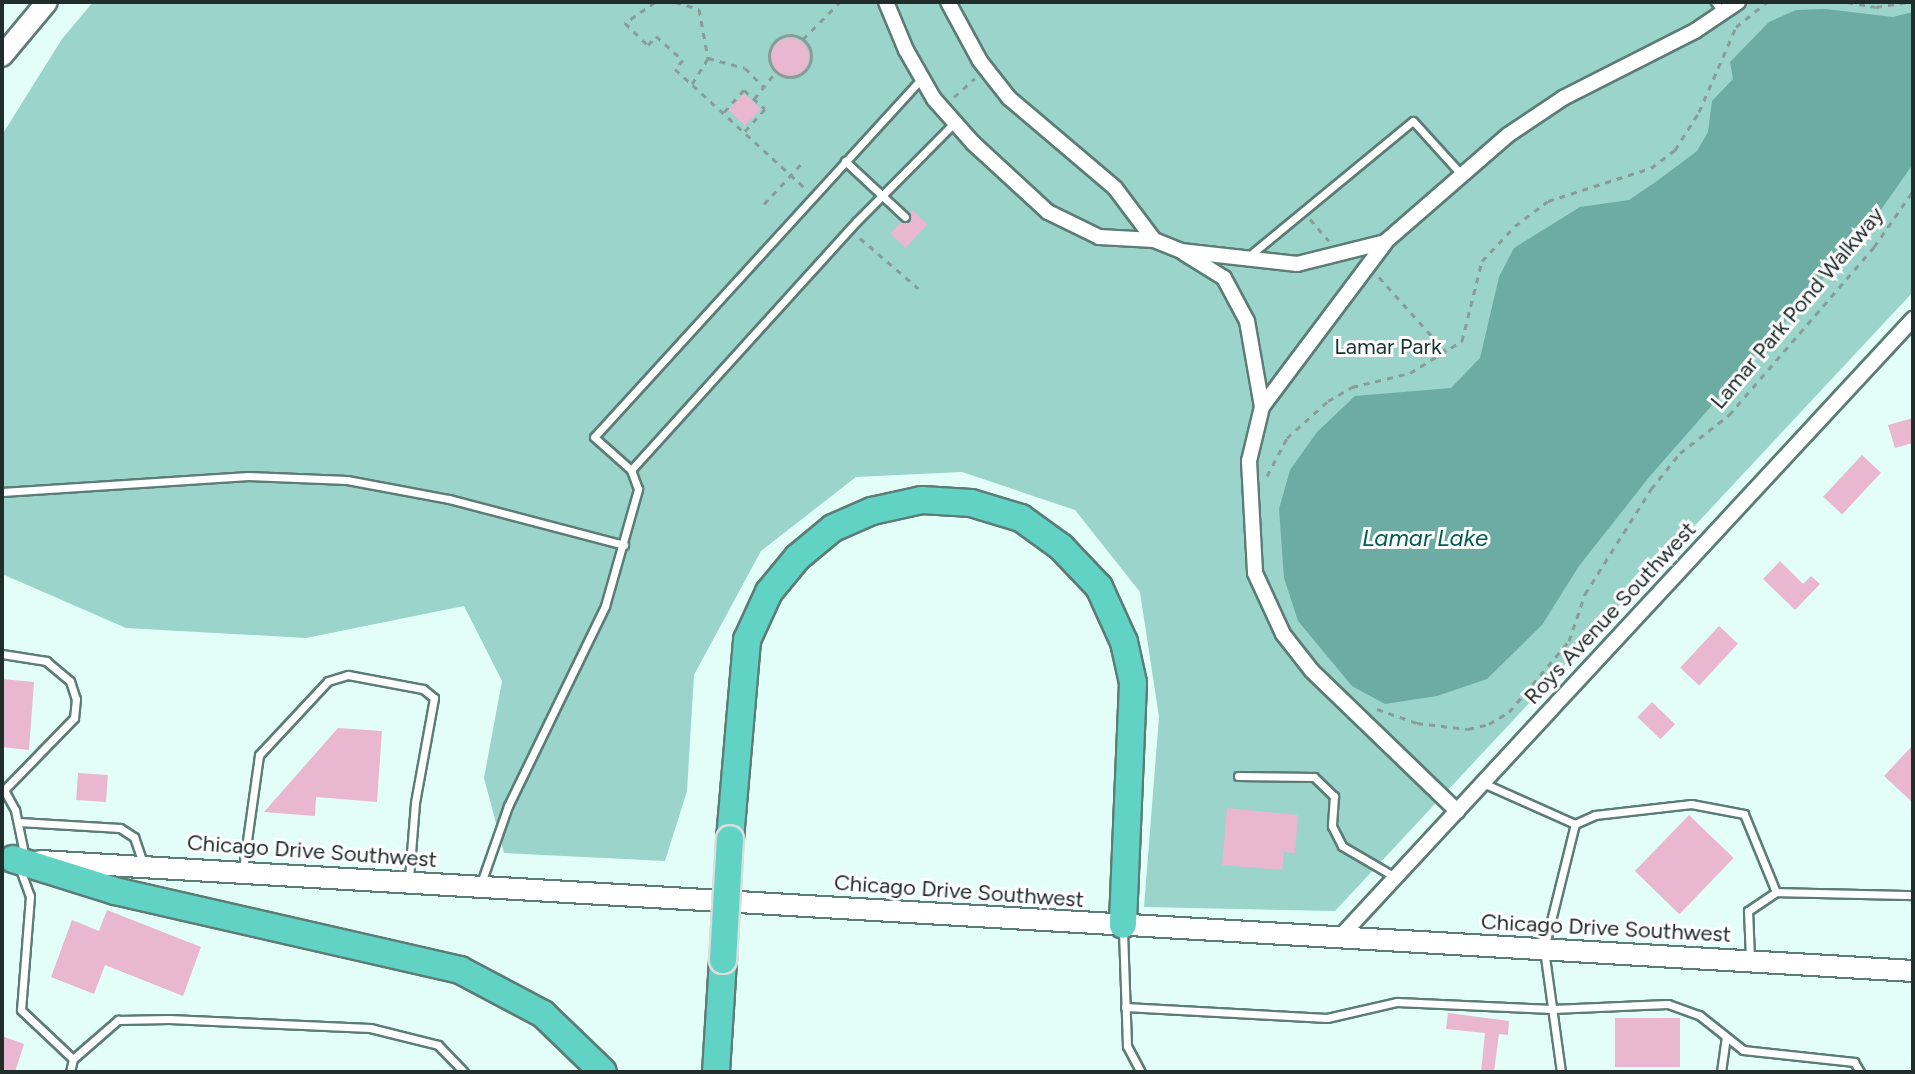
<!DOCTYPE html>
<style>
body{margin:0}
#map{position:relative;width:1915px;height:1074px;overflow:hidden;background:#e3fef9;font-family:Figtree,sans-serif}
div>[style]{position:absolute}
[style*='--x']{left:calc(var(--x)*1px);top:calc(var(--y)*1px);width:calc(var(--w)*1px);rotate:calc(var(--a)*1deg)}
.green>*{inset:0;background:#9bd4cb}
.water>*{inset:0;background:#6daca2}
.building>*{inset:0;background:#e9b7cf;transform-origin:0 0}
.round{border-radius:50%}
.path>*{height:3px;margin-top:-1.5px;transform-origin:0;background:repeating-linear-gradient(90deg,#889d99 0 6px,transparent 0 12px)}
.path>.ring{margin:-1.5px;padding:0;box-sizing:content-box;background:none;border:3px solid #889d99;border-radius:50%}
.roads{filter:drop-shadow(2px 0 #5c7c76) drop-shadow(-2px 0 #5c7c76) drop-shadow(0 2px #5c7c76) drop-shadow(0 -2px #5c7c76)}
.service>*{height:7px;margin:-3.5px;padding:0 3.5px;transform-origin:3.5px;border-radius:3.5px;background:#fff}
.minor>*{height:14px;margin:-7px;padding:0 7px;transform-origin:7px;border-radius:7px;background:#fff}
.secondary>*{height:20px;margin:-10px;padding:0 10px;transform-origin:10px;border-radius:10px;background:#fff}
.motorway>*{height:26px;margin:-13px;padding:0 13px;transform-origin:13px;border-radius:13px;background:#61d3c4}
.bridges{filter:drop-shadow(2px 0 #dbdddd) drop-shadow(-2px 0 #dbdddd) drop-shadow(0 2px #dbdddd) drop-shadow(0 -2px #dbdddd)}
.motorway-bridge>*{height:26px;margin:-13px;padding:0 13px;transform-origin:13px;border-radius:13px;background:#61d3c4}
span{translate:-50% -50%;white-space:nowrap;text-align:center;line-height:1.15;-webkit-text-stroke:6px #fff;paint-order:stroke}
.street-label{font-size:22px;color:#202d2b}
.park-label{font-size:22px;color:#163531}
.water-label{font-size:24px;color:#005d54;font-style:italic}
.frame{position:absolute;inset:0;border:4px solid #202d2b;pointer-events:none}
</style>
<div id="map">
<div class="green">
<div style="clip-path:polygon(93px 2px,1913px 2px,1913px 292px,1335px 911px,1144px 907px,1159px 717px,1140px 592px,1075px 510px,962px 472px,856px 477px,761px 551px,694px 675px,687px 791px,665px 861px,504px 853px,484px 778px,502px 681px,464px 606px,306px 638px,126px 628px,2px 574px,2px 135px,62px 39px)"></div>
</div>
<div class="water">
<div style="clip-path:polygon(1826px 9px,1893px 17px,1913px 12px,1913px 164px,1871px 224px,1650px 476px,1579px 566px,1542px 625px,1487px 679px,1437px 696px,1385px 704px,1352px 686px,1298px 621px,1284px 578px,1279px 509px,1290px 470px,1317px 432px,1355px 396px,1451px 388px,1480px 358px,1499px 277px,1514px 248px,1580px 207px,1629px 200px,1657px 181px,1697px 151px,1708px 132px,1712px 101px,1733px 79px,1730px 62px,1769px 22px,1796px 10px)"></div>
</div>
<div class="building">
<div class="round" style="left:771px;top:38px;width:38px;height:38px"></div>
<div style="left:744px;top:93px;width:23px;height:23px;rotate:43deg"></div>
<div style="left:912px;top:210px;width:21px;height:32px;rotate:43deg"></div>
<div style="clip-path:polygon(1913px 418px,1913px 443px,1895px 448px,1888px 425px)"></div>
<div style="left:1862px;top:455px;width:26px;height:57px;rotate:43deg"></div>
<div style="clip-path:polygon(1780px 561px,1803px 584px,1811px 576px,1820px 584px,1795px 610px,1763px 579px)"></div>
<div style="left:1719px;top:626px;width:26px;height:57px;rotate:43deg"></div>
<div style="clip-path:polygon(2px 679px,34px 682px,29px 750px,2px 747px)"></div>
<div style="left:1652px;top:702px;width:32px;height:21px;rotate:44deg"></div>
<div style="clip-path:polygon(338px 728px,382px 731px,377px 802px,316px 797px,315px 816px,264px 812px)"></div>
<div style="clip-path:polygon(1913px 745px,1913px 803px,1884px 776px)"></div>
<div style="left:78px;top:773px;width:30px;height:27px;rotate:4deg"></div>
<div style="clip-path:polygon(1227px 808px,1298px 815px,1295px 853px,1284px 852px,1282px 870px,1222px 865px)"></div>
<div style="left:1689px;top:815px;width:62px;height:78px;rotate:44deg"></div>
<div style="clip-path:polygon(107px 910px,201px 947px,183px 996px,105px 965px,94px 994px,51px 977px,72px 920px,99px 931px)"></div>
<div style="clip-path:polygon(1448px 1013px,1509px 1021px,1508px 1035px,1499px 1034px,1494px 1072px,1481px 1072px,1485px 1033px,1446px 1029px)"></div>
<div style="left:1615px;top:1018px;width:65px;height:49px"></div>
<div style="clip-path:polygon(2px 1036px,24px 1044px,15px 1072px,2px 1072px)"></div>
</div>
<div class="path">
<div style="--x:655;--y:2;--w:37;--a:145"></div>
<div style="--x:625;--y:23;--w:32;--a:44"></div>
<div style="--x:648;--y:45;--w:12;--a:-48"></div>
<div style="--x:656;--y:36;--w:36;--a:42"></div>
<div style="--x:683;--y:60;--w:12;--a:132"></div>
<div style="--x:675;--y:69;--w:175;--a:42.5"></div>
<div style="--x:675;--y:2;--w:25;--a:16"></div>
<div style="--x:699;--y:9;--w:50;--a:79.6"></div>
<div style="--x:708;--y:58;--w:38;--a:15"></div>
<div style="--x:745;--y:68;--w:27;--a:45"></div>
<div style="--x:1847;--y:2;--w:29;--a:10"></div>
<div style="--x:1876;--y:7;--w:31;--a:-9"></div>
<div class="ring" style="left:769px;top:35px;width:39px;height:39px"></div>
<div style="--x:803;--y:39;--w:52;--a:-45"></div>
<div style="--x:692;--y:84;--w:31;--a:-58"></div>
<div style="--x:954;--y:97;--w:28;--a:-42"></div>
<div style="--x:754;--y:99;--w:35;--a:-51"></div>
<div style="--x:724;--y:112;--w:30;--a:-48"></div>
<div style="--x:744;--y:90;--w:28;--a:42"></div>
<div style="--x:765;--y:109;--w:31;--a:132"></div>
<div style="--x:764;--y:204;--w:59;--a:-47.1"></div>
<div style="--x:1310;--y:219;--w:29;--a:49"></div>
<div style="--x:860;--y:238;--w:77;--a:40.8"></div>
<div style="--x:1379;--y:277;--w:101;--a:48.2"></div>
<div style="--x:1267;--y:476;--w:43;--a:-62.2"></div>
<div style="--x:1287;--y:438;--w:55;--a:-42.1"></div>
<div style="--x:1328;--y:401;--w:28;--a:-30"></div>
<div style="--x:1352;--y:387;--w:60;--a:-13.6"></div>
<div style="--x:1410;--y:373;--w:61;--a:-31.6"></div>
<div style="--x:1462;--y:341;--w:82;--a:-76"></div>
<div style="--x:1482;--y:261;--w:48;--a:-46.7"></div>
<div style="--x:1515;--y:226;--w:41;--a:-37.1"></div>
<div style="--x:1548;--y:201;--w:108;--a:-17.8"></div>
<div style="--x:1651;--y:168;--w:30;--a:-37"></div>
<div style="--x:1675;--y:150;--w:45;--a:-57.7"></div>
<div style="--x:1699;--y:112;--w:93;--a:-66.5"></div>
<div style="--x:1736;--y:27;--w:40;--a:-39"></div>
<div style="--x:1377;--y:709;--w:42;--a:19.3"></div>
<div style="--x:1417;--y:723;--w:51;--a:6.7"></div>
<div style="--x:1468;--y:729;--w:22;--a:-13"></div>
<div style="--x:1489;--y:724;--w:23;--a:-31"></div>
<div style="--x:1509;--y:712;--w:93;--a:-49.8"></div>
<div style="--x:1569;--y:641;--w:50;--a:-71.2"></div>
<div style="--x:1585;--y:594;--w:124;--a:-57.8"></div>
<div style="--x:1651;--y:489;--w:46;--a:-51.1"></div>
<div style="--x:1680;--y:453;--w:62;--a:-37.8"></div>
<div style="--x:1729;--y:415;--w:222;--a:-49.2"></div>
<div style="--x:1874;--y:247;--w:68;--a:-55.1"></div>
</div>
<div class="roads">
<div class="service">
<div style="--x:1715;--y:2;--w:14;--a:54"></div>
<div style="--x:922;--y:78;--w:486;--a:132.4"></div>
<div style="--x:594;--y:437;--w:50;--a:41.7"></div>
<div style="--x:631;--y:470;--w:335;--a:-47.8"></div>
<div style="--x:856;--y:222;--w:139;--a:-45.3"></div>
<div style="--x:845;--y:161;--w:82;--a:43"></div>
<div style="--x:1249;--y:256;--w:212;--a:-39.5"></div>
<div style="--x:1413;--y:121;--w:73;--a:47.8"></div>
<div style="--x:2;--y:492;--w:247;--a:-3.7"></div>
<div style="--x:248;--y:476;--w:99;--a:2.3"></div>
<div style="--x:347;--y:480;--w:104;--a:10.6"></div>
<div style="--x:449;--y:499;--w:181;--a:14.7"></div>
<div style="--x:2;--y:654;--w:45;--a:9"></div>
<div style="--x:46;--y:661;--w:31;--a:40"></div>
<div style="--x:70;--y:681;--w:19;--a:72"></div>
<div style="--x:76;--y:699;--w:19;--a:96"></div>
<div style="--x:74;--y:718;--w:100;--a:134.2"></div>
<div style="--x:4;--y:790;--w:23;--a:61"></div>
<div style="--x:15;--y:810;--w:49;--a:78.2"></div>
<div style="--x:1238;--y:776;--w:76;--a:0.8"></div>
<div style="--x:1314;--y:777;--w:28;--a:44"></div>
<div style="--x:1334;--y:796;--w:30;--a:94"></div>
<div style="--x:1332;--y:826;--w:22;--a:63"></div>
<div style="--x:1342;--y:846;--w:61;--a:30.3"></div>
<div style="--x:1483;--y:783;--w:101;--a:24"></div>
<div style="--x:1575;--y:824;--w:22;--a:-24"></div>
<div style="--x:1595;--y:815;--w:97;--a:-6.5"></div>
<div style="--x:1691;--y:804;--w:54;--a:10.7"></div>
<div style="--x:1744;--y:814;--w:84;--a:67.7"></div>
<div style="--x:19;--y:822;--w:101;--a:3.4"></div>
<div style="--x:120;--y:828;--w:17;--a:33"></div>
<div style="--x:134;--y:837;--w:28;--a:71"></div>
<div style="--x:20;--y:869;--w:29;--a:70"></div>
<div style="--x:30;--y:896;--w:114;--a:94.5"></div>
<div style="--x:21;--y:1010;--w:71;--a:43.3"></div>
<div style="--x:73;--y:1059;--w:60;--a:-40.9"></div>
<div style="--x:118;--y:1020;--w:51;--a:-1.1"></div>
<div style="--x:169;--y:1019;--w:201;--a:2.6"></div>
<div style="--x:370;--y:1028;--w:70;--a:14"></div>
<div style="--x:438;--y:1045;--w:37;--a:46"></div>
<div style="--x:243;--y:869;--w:115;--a:-82"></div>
<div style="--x:259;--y:755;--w:101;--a:-47"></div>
<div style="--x:328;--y:681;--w:21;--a:-17"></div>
<div style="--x:348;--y:675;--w:76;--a:10.6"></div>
<div style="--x:423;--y:689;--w:14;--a:39"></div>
<div style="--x:434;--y:698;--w:107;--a:100.3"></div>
<div style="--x:415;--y:803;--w:75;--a:94.6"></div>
<div style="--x:481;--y:883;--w:82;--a:-70.7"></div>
<div style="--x:508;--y:806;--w:222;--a:-64.1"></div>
<div style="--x:605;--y:606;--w:122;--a:-74.2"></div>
<div style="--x:638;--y:489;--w:20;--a:-110"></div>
<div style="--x:1123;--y:931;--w:115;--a:88"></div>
<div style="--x:1127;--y:1046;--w:30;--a:62"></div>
<div style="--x:1750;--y:958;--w:47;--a:-92.4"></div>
<div style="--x:1748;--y:911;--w:34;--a:-34"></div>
<div style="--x:1776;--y:892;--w:137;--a:1.3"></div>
<div style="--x:1125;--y:1007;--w:202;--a:3.1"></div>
<div style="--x:1327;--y:1018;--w:72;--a:-12.9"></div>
<div style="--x:1397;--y:1002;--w:155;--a:2.6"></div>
<div style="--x:1552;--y:1009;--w:116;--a:-2.5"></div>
<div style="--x:1668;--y:1004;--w:33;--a:20"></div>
<div style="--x:1699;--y:1015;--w:56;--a:38.5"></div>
<div style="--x:1743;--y:1050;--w:112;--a:6.2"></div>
<div style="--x:1854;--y:1062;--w:12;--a:59"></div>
<div style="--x:70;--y:1072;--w:13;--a:-77"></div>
<div style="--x:1561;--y:1072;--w:124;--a:-97.9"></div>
<div style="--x:1544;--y:949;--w:129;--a:-76.1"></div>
<div style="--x:1721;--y:1072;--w:34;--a:-82"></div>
</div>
<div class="minor">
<div style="--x:886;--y:2;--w:52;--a:67.4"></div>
<div style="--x:906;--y:50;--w:56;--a:60.3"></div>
<div style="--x:934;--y:99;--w:59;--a:48.4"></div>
<div style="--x:973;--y:143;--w:102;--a:42.6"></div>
<div style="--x:1048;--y:212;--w:57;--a:26.1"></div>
<div style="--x:1099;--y:237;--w:55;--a:3.1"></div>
<div style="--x:1154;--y:240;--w:29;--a:22"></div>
<div style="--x:1181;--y:251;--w:117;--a:6.4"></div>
<div style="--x:1297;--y:264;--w:91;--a:-14"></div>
<div style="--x:1385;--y:242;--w:163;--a:-41"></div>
<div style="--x:1508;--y:135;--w:66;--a:-33.9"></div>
<div style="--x:1563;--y:98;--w:148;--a:-26.9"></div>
<div style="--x:1695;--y:31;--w:52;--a:-34"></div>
<div style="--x:948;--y:2;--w:67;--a:61.5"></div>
<div style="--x:980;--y:61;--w:47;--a:51.9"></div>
<div style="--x:1009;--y:98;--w:139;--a:40.3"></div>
<div style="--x:1115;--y:188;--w:65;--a:53.1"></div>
<div style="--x:1385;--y:243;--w:205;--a:126.9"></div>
<div style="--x:1262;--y:407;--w:56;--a:103.5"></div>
<div style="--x:1249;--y:461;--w:112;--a:86.9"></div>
<div style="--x:1255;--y:573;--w:67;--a:65.3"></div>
<div style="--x:1283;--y:634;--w:47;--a:51.9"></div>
<div style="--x:1312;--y:671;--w:202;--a:44"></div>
<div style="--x:1184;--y:253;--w:47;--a:32"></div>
<div style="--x:1224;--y:278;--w:49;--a:61.9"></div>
<div style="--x:1247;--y:321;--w:87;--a:80.1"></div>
<div style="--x:1340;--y:937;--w:843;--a:-47.16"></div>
</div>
<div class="secondary">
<div style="--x:2;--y:56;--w:70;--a:-50.2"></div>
<div style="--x:40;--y:861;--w:1876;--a:3.36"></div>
</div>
<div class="motorway">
<div style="--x:730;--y:839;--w:200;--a:-85.1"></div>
<div style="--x:747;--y:640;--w:53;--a:-65.4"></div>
<div style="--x:769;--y:592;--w:45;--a:-50.4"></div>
<div style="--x:798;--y:557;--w:45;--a:-39.6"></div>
<div style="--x:833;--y:528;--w:43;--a:-23.6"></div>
<div style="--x:872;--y:511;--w:51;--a:-12.4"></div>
<div style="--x:922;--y:500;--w:49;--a:3.5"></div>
<div style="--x:971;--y:503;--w:52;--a:16.7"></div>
<div style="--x:1021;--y:518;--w:49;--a:35.9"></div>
<div style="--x:1061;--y:547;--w:55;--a:46.5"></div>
<div style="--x:1099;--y:587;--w:60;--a:65.6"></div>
<div style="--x:1124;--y:642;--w:42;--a:77.6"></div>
<div style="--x:1133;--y:683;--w:242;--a:92.4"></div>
<div style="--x:13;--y:859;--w:107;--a:17.4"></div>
<div style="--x:115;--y:891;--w:354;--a:12.9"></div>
<div style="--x:460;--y:970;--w:94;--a:27.9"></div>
<div style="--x:543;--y:1014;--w:83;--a:44"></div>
<div style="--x:716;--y:1072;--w:112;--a:-86.4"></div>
</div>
</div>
<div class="bridges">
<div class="motorway-bridge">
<div style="--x:723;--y:960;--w:121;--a:-86.7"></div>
</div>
</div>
<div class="street-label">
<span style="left:1797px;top:308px;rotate:-50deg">Lamar Park Pond Walkway</span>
<span style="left:1610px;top:613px;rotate:-47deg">Roys Avenue Southwest</span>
<span style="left:312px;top:851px;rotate:4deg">Chicago Drive Southwest</span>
<span style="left:959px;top:891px;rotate:4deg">Chicago Drive Southwest</span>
<span style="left:1606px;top:928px;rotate:3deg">Chicago Drive Southwest</span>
</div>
<div class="park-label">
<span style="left:1388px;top:347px">Lamar Park</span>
</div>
<div class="water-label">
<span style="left:1425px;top:538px">Lamar Lake</span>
</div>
<div class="frame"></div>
</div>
